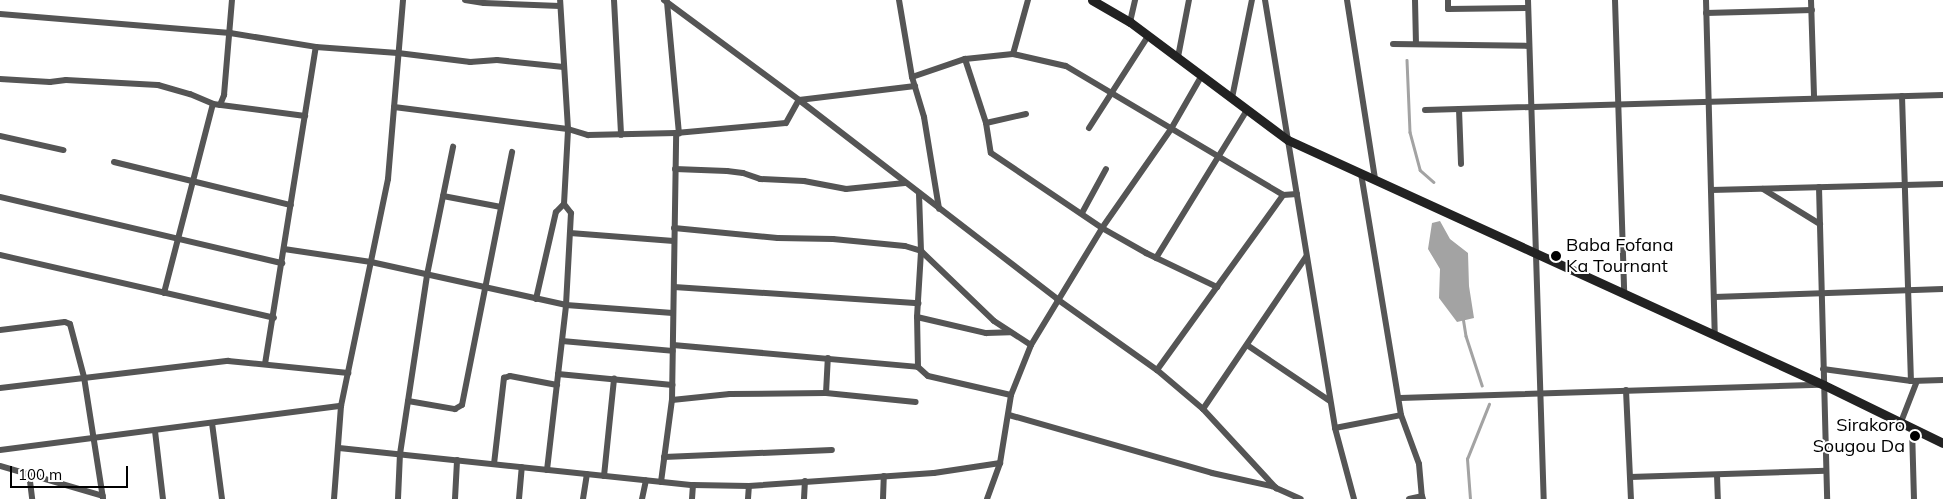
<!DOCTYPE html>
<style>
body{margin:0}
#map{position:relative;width:1943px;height:499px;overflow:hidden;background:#fff;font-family:Mulish,sans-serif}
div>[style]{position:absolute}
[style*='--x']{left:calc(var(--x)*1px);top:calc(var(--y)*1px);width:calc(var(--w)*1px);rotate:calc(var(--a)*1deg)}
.water>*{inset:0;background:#a3a3a3}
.stream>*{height:2.5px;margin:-1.25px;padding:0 1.25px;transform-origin:1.25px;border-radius:1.25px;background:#a3a3a3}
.street>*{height:6px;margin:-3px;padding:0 3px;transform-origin:3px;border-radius:3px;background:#555}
.secondary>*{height:9px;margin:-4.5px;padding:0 4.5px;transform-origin:4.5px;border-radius:4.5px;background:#222}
.dots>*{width:14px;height:14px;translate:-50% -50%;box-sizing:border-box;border:2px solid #fff;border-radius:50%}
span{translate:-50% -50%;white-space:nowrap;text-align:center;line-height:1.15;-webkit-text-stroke:4px #fff;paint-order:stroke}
.poi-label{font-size:18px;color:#000}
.left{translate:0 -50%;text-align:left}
.right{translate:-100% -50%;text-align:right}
.scale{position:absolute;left:10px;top:466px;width:118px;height:22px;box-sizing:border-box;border:2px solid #000;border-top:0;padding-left:6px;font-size:15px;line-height:18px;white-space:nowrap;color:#000;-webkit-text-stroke:4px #fff;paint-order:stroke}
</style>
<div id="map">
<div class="water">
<div style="clip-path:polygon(1440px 221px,1450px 239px,1468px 253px,1469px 286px,1474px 318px,1457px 322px,1439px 298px,1440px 269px,1428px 249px,1432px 223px)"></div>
</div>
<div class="stream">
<div style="--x:1407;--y:60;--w:72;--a:87.6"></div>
<div style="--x:1410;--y:132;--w:39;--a:75"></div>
<div style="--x:1420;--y:170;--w:18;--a:41"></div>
<div style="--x:1463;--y:317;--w:19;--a:81"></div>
<div style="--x:1466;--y:336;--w:52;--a:71.9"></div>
<div style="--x:1470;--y:499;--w:40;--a:-94.3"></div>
<div style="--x:1467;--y:459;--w:59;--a:-68.2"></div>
</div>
<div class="street">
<div style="--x:465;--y:0;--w:19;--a:9"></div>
<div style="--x:484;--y:3;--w:76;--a:2.3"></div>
<div style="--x:614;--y:0;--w:135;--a:87"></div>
<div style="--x:664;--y:0;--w:168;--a:36.5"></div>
<div style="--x:799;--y:100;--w:326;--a:37.6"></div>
<div style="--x:1057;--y:299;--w:123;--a:35.4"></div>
<div style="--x:1157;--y:370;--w:60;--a:40.3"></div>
<div style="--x:1203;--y:409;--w:108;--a:47.3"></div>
<div style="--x:1276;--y:488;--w:27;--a:24"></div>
<div style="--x:899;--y:0;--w:78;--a:80.4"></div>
<div style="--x:912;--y:77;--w:42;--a:73.3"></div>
<div style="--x:924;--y:117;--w:93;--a:80.7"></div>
<div style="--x:1265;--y:0;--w:434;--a:80.7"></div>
<div style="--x:1335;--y:428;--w:73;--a:75"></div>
<div style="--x:1347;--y:0;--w:181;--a:81.1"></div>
<div style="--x:1415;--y:0;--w:44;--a:88.7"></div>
<div style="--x:1448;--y:0;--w:9;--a:90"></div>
<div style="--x:1448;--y:9;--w:80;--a:-0.7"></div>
<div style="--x:1528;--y:0;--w:499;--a:88.2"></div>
<div style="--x:1615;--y:0;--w:293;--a:88.2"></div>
<div style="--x:1706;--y:0;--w:336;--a:88.5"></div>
<div style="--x:1811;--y:0;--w:98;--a:88.2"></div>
<div style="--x:667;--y:2;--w:132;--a:84.8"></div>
<div style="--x:1706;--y:13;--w:106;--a:-1.6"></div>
<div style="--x:0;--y:14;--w:231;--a:4.7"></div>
<div style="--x:230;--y:33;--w:87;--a:9.2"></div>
<div style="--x:316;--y:47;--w:82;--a:4.2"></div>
<div style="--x:398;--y:53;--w:73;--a:7.1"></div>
<div style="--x:470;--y:62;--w:27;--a:-4"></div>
<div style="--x:497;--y:60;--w:67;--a:6"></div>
<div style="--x:1130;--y:22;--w:23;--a:-77"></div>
<div style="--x:1393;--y:44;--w:136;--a:0.8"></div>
<div style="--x:1013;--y:54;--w:56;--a:-74.5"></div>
<div style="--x:1178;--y:57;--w:58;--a:-79.1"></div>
<div style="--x:965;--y:59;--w:67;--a:71.8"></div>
<div style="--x:986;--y:123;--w:30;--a:81"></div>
<div style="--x:991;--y:153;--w:134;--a:34"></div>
<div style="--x:1102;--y:228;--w:51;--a:29.6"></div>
<div style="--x:1146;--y:253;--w:79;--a:25.6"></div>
<div style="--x:912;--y:77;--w:56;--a:-18.8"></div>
<div style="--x:965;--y:59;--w:48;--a:-5.9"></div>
<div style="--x:1013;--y:54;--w:54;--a:12.8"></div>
<div style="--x:1066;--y:66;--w:252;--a:30.7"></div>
<div style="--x:1283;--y:195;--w:14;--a:-4"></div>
<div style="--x:0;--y:79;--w:50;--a:3.4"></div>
<div style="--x:50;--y:82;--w:16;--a:-7"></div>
<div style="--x:66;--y:80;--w:92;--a:3.1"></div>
<div style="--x:158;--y:85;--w:33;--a:16"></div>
<div style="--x:190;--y:94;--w:25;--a:23"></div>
<div style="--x:213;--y:104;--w:93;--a:7.4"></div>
<div style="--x:1902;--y:96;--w:285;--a:88.2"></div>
<div style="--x:1232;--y:98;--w:100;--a:-78.5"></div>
<div style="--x:220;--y:105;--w:11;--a:-68"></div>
<div style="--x:224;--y:95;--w:95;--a:-85.2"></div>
<div style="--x:394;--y:107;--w:175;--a:7.2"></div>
<div style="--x:568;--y:129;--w:21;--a:17"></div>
<div style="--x:588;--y:135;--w:88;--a:-1.3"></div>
<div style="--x:676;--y:133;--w:110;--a:-5.2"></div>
<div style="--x:786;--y:123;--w:26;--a:-61"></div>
<div style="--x:799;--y:100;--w:117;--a:-6.9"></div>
<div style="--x:1459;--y:109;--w:55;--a:87.9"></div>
<div style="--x:1425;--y:110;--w:518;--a:-1.66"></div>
<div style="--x:986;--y:123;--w:41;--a:-12.7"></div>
<div style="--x:1089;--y:128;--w:109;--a:-57.3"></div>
<div style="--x:0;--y:136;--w:65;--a:12.5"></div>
<div style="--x:114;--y:162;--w:182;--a:13.7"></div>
<div style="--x:675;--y:169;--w:52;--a:2.2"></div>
<div style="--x:727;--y:171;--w:16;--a:7"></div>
<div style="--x:743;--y:173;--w:18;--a:19"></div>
<div style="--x:760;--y:179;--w:44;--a:2.6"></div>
<div style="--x:804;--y:181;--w:43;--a:10.8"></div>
<div style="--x:846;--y:189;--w:59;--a:-5.8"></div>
<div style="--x:1819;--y:187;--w:312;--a:88.5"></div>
<div style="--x:1763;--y:189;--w:67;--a:31.6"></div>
<div style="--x:1711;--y:190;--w:232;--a:-1.5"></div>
<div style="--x:443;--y:196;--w:59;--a:10.7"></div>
<div style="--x:0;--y:197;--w:290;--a:13.2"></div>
<div style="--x:1082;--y:213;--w:50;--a:-61.4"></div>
<div style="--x:674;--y:228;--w:104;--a:5.5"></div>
<div style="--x:778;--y:238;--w:55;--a:1"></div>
<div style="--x:833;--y:239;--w:72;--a:5.6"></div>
<div style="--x:905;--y:246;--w:17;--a:17"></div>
<div style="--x:921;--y:251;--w:101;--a:43.8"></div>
<div style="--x:994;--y:321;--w:44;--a:33"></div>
<div style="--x:570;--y:233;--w:104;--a:4.4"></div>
<div style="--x:284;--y:249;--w:88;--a:8.5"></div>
<div style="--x:371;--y:262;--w:200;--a:12.4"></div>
<div style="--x:566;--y:305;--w:107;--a:4.3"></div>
<div style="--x:0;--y:255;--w:281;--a:12.9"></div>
<div style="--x:1156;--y:258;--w:174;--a:-58.4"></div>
<div style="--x:674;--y:287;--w:245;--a:3.8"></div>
<div style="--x:164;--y:293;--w:195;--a:-75.5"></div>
<div style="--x:1714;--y:297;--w:229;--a:-2"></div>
<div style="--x:536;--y:299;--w:89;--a:-77.1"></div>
<div style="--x:556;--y:212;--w:11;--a:-45"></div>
<div style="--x:564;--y:204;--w:75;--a:-86.9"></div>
<div style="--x:568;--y:129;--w:129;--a:-93.5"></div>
<div style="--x:917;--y:317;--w:71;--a:13.1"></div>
<div style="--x:986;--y:333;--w:24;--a:-2"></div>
<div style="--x:0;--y:330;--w:65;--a:-7"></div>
<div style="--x:65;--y:322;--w:5;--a:22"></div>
<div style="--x:70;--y:324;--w:55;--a:75.2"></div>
<div style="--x:84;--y:377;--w:123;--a:81.1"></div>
<div style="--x:562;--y:341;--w:111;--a:5.1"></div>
<div style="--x:673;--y:345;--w:246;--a:5.1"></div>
<div style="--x:918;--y:367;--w:13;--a:42"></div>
<div style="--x:928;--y:376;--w:85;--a:12.9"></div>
<div style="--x:1247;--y:345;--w:100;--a:34"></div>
<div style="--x:265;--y:364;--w:321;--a:-80.9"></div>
<div style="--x:918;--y:367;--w:50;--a:-91.1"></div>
<div style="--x:917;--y:317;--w:66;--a:-86.5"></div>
<div style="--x:921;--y:251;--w:58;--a:-92"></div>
<div style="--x:1823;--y:369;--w:89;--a:7.8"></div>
<div style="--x:1911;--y:381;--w:32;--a:-2"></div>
<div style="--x:1157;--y:370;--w:216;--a:-54.2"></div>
<div style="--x:558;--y:374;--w:115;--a:5.5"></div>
<div style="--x:0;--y:388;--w:230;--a:-6.8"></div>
<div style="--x:228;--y:361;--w:121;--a:5.7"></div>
<div style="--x:1626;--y:390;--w:109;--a:87.4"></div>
<div style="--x:826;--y:393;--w:35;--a:-87"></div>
<div style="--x:1400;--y:398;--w:420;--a:-1.8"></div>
<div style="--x:672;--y:400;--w:58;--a:-5.9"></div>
<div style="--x:730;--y:394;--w:96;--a:-0.6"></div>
<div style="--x:826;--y:393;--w:90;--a:5.7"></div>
<div style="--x:408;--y:401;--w:48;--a:9.7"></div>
<div style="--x:455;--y:409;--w:8;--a:-30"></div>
<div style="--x:462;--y:405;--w:258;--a:-78.8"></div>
<div style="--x:1203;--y:409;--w:184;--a:-55.9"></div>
<div style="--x:1009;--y:415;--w:211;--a:15.9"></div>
<div style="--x:1212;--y:473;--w:65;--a:12.5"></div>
<div style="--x:1401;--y:415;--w:52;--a:69.8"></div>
<div style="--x:1419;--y:464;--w:32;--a:85"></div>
<div style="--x:1901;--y:422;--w:44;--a:-68.7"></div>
<div style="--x:212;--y:423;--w:77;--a:82.5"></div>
<div style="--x:1335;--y:428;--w:67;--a:-11.1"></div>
<div style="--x:1401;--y:415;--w:245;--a:-99.4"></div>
<div style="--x:1912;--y:428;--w:71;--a:88.4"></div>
<div style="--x:155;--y:431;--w:68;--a:83.3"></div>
<div style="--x:339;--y:448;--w:356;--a:6"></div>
<div style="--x:693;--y:485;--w:56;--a:1"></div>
<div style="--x:749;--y:486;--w:185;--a:-4"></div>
<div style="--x:934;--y:473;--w:67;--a:-8.6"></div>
<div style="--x:0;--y:450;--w:344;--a:-7.4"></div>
<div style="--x:664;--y:457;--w:168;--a:-2.4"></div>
<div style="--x:494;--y:464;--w:87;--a:-83.4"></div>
<div style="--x:504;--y:378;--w:6;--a:-18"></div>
<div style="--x:510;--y:376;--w:48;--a:10.8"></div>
<div style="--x:0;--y:466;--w:107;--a:16.2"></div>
<div style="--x:547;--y:470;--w:166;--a:-83.4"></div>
<div style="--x:566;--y:305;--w:92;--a:-86.9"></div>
<div style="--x:571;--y:213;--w:11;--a:-128"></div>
<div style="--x:29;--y:473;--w:26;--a:83"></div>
<div style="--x:1717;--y:475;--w:24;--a:88"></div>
<div style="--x:604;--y:476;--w:98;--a:-84.1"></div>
<div style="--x:1630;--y:477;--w:196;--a:-1.8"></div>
<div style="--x:661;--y:482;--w:83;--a:-82.4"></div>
<div style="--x:672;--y:400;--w:267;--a:-89.1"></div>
<div style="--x:334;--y:499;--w:93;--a:-85.7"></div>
<div style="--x:341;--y:406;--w:232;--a:-78.3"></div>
<div style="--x:388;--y:179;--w:180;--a:-85.2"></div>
<div style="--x:398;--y:499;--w:45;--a:-87.5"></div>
<div style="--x:400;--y:454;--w:181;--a:-81.4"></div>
<div style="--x:427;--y:275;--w:131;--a:-78.5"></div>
<div style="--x:455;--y:499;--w:39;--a:-87"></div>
<div style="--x:519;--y:499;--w:32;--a:-85"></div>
<div style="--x:583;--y:499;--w:25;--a:-81"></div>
<div style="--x:642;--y:499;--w:19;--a:-78"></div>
<div style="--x:692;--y:499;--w:14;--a:-86"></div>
<div style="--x:748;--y:499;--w:13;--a:-86"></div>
<div style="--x:804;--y:499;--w:18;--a:-87"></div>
<div style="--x:883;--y:499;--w:23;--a:-88"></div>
<div style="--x:987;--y:499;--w:38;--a:-70"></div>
<div style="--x:1000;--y:463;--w:69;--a:-80.8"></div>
<div style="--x:1011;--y:395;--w:54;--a:-68.2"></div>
<div style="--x:1031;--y:345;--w:137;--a:-58.7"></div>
<div style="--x:1102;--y:228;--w:121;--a:-55.1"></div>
<div style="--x:1171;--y:129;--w:62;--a:-60.1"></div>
<div style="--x:1409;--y:499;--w:13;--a:-13"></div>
<div style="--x:1422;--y:496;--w:3;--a:72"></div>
</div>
<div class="secondary">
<div style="--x:1092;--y:0;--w:44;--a:30.1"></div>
<div style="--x:1130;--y:22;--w:197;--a:36.8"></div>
<div style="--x:1288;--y:140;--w:589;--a:24.56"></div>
<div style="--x:1824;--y:385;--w:132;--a:26"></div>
</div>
<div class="dots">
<div style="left:1556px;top:256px;background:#000"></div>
<div style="left:1915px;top:436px;background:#000"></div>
</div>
<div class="poi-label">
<span class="left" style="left:1566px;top:256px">Baba Fofana<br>Ka Tournant</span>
<span class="right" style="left:1905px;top:436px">Sirakoro<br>Sougou Da</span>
</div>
<div class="scale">100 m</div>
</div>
